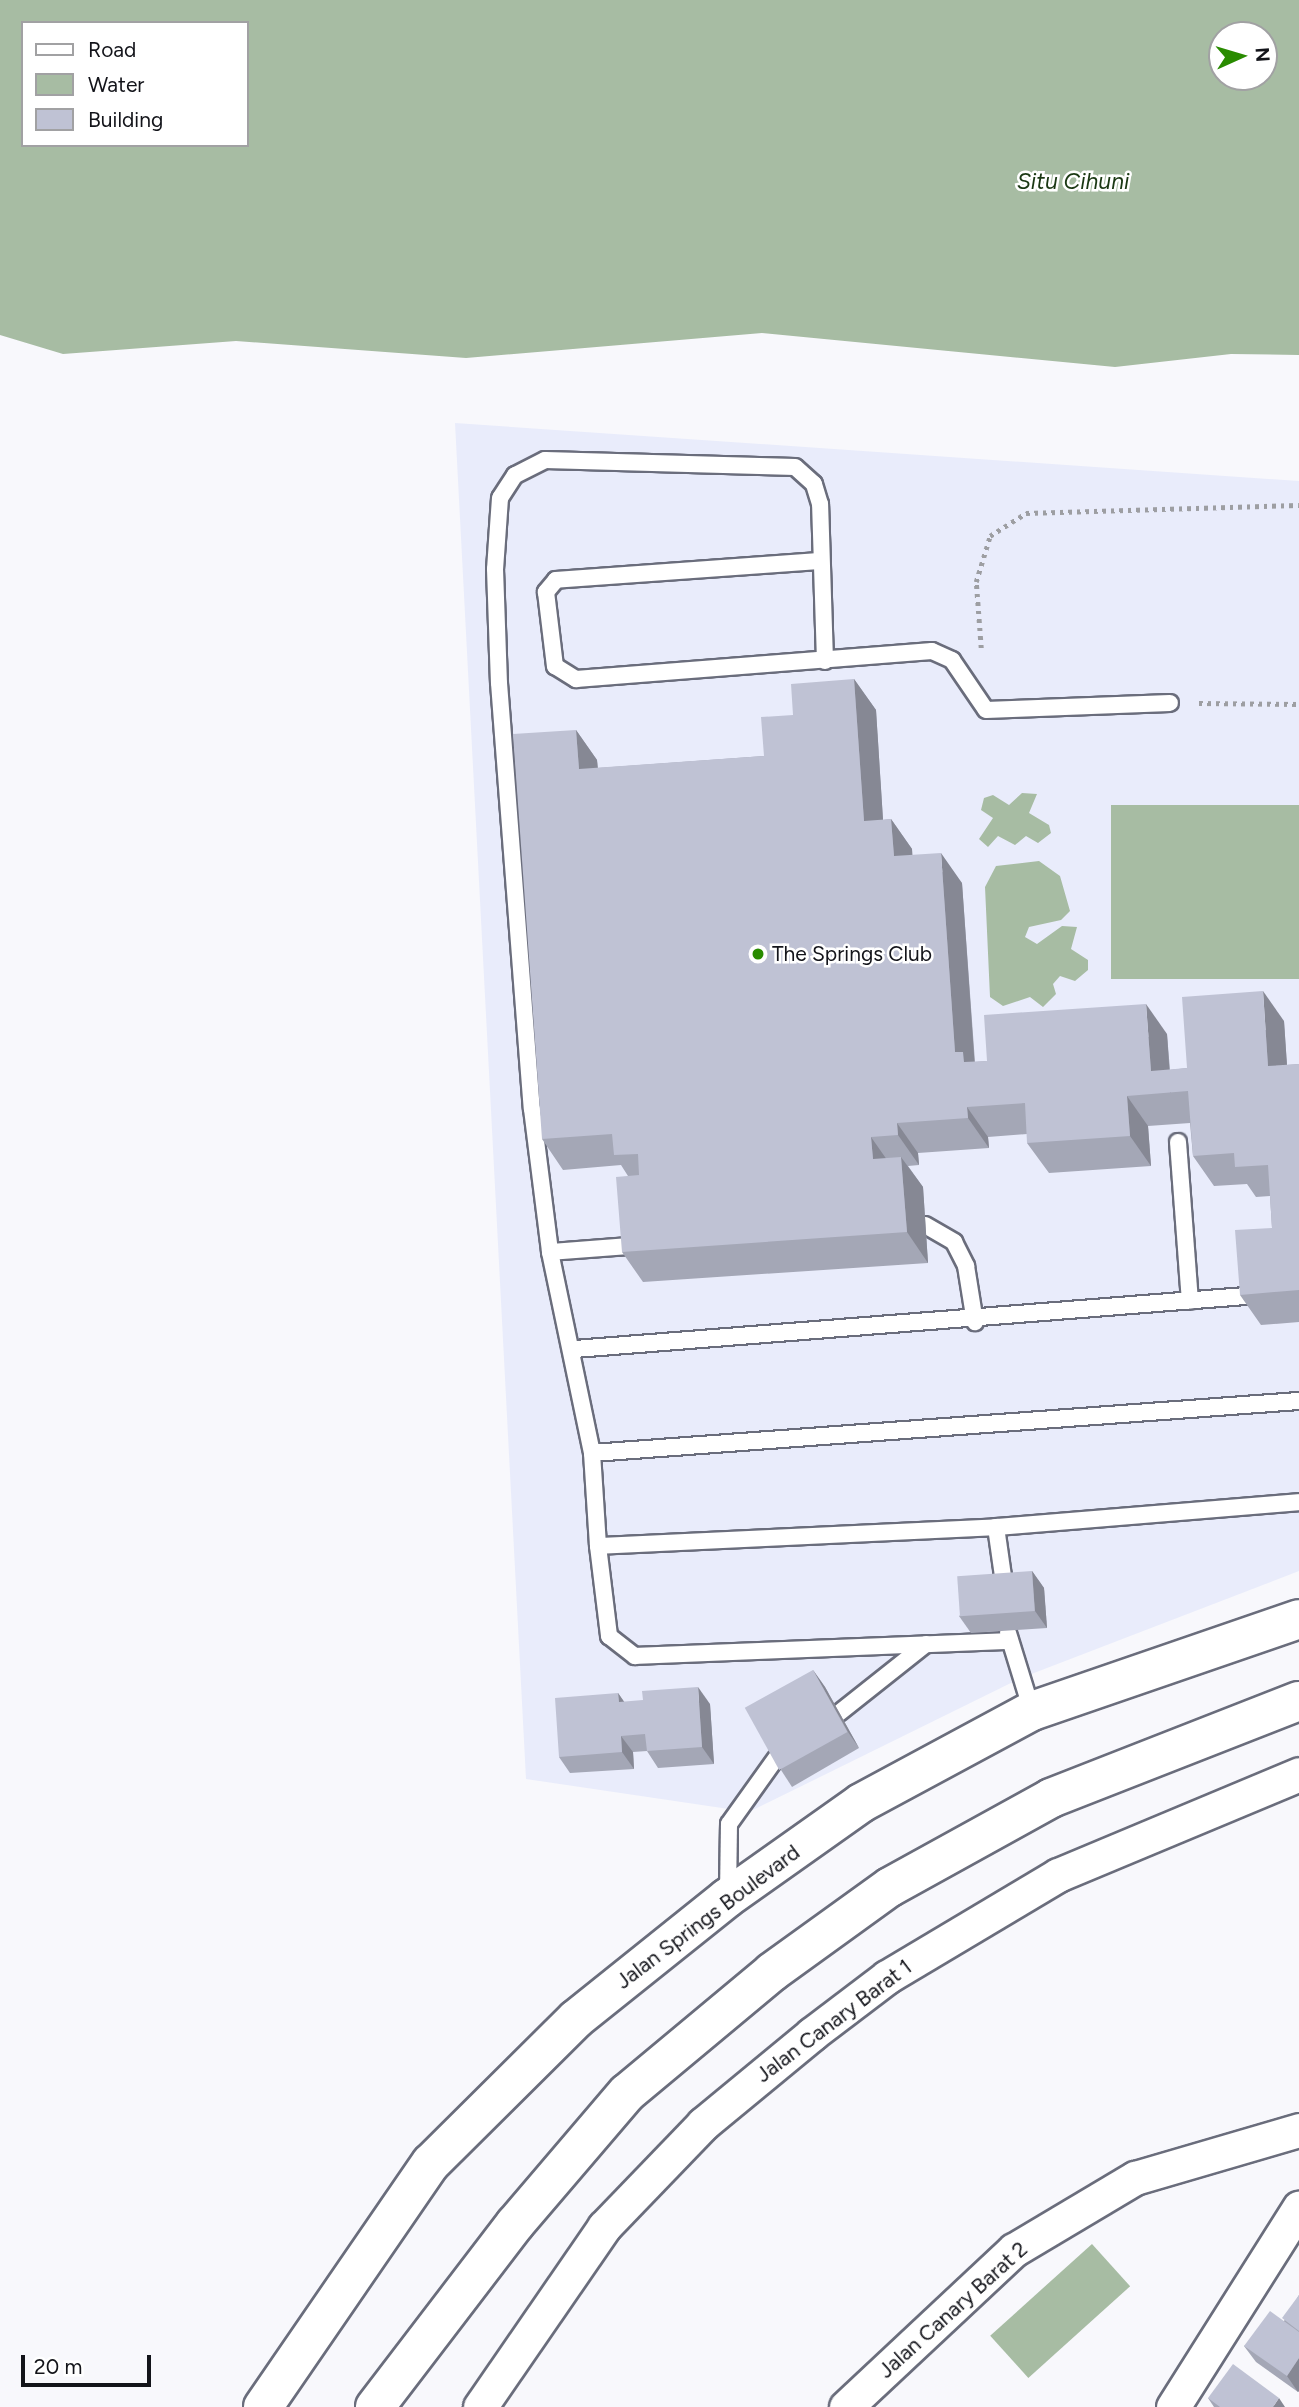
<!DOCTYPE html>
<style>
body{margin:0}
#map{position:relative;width:1299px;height:2407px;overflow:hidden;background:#f8f8fc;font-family:Figtree,sans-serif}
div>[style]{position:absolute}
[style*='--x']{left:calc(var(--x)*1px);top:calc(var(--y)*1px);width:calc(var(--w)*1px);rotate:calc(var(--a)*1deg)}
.built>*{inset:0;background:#e9ecfb}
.water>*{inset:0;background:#a7bca3;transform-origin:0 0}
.path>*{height:4.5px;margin-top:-2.25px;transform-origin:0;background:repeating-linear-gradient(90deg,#9d9ea2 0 3.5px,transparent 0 8.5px)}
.roads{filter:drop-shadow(2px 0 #6a6d7c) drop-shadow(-2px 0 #6a6d7c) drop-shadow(0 2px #6a6d7c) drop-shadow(0 -2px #6a6d7c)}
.service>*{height:16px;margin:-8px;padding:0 8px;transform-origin:8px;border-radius:8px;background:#fff}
.minor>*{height:33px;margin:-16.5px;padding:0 16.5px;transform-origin:16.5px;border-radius:16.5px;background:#fff}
.secondary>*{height:38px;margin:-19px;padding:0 19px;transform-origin:19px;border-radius:19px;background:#fff}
.wall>*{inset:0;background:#a4a7b6}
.shaded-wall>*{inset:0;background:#868894}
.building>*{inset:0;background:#bfc2d4;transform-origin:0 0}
.dots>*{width:19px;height:19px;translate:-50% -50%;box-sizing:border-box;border:4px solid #fff;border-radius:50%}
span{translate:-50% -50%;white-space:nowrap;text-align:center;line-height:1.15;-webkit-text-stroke:5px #fff;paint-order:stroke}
.poi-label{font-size:21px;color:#13141a}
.left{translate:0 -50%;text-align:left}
.street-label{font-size:21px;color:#13141a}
.water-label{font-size:23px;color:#1a3813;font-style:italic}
.legend{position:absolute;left:21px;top:21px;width:228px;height:126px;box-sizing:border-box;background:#fff;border:2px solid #a1a1a3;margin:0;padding:9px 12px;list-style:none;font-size:21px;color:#13141a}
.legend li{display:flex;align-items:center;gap:14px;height:35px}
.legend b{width:35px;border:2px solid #a1a1a3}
.north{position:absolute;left:1208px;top:21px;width:70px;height:70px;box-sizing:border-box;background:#fff;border:2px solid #a1a1a3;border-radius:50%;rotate:86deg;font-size:19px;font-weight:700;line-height:28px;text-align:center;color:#13141a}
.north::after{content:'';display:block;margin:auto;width:24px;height:32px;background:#298b00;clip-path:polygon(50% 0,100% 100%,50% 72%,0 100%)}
.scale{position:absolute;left:21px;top:2355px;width:130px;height:32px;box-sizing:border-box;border:4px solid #13141a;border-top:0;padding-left:9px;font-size:21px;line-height:24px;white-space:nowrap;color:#13141a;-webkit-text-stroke:5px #fff;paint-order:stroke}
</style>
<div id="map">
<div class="built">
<div style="clip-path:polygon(455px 423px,1299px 481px,1299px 1571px,1021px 1678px,749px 1812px,526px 1779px)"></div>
</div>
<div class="water">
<div style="clip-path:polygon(evenodd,0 0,1299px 0,1299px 355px,1231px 354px,1115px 367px,762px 333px,466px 358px,236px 341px,63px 354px,0 335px,0 0,23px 23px,247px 23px,247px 145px,23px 145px,23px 23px,0 0,1264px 35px,1264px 77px,1222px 77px,1222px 35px,1264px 35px)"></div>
<div style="clip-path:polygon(1022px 793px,1037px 794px,1029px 813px,1049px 825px,1051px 833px,1038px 843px,1026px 836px,1015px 845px,998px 836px,988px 847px,979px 839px,993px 818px,981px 810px,984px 798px,993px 795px,1009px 805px)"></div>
<div style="left:1299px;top:805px;width:174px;height:188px;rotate:90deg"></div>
<div style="clip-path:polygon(1039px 861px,1060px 876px,1070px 911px,1061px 920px,1029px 927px,1025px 937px,1037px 944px,1062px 926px,1077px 927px,1071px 949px,1088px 960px,1088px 970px,1075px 981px,1060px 976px,1053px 984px,1056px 994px,1043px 1007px,1030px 997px,1003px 1006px,990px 997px,985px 887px,996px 866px)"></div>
<div style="left:1092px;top:2244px;width:57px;height:137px;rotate:48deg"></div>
</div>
<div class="path">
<div style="--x:981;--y:648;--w:66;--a:-94.3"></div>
<div style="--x:976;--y:582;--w:48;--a:-73.1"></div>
<div style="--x:990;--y:536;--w:43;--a:-32.6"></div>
<div style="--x:1026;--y:513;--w:273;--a:-1.7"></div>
<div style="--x:1199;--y:703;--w:100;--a:0.6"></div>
</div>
<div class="roads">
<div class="service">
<div style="--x:819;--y:561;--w:264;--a:175.9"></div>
<div style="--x:556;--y:580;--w:16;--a:130"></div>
<div style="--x:546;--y:592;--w:75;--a:83.1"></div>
<div style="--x:555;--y:666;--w:25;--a:32"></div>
<div style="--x:576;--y:679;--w:357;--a:-4.5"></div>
<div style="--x:932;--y:651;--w:22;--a:24"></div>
<div style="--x:952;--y:660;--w:60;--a:55.8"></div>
<div style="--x:986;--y:710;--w:184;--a:-2.2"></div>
<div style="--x:825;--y:661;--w:157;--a:-91.8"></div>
<div style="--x:820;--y:504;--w:21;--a:-107"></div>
<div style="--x:814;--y:484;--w:25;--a:-138"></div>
<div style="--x:795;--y:467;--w:250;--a:-178.4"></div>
<div style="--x:545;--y:460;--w:34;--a:153"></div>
<div style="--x:515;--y:475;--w:27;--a:123"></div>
<div style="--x:500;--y:498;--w:71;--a:94"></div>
<div style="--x:495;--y:569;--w:114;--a:88"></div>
<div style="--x:499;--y:683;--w:427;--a:85.6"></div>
<div style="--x:532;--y:1109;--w:144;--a:82.8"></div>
<div style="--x:550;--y:1252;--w:205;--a:78.2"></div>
<div style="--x:592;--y:1453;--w:93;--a:86.3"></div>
<div style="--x:598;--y:1546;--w:398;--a:-2.7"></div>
<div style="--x:996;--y:1527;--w:304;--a:-4.7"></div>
<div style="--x:1178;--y:1142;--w:159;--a:85.7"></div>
<div style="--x:925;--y:1225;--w:34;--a:30"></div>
<div style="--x:954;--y:1242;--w:27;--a:63"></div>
<div style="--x:966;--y:1266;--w:57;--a:80.9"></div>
<div style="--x:550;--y:1252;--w:91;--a:-4.4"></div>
<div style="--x:575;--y:1349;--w:685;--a:-4.52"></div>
<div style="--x:592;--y:1453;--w:709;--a:-4.21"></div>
<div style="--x:996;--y:1527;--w:64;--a:81.9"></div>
<div style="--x:598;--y:1546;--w:91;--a:83"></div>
<div style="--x:609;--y:1636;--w:33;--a:38"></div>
<div style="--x:635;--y:1656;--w:375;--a:-2.3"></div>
<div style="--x:1008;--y:1633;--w:82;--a:72.9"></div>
<div style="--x:839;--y:1713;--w:111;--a:-38.4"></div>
<div style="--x:728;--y:1895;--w:71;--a:-89.2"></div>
<div style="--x:729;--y:1824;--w:81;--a:-54.5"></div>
</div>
<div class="minor">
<div style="--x:480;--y:2407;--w:219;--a:-55.4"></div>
<div style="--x:604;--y:2227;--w:143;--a:-46.1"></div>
<div style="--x:703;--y:2124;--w:141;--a:-39.5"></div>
<div style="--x:812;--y:2034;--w:94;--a:-37.2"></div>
<div style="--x:887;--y:1977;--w:199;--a:-30.8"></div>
<div style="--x:1058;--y:1875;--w:261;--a:-22.7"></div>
<div style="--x:846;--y:2407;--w:230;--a:-43.1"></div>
<div style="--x:1014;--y:2250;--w:141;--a:-30.8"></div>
<div style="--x:1135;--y:2178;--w:171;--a:-16.3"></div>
<div style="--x:1173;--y:2407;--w:236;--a:-57.7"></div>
</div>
<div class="secondary">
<div style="--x:263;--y:2407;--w:296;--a:-55.5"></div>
<div style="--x:431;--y:2163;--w:204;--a:-44.8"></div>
<div style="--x:576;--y:2019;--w:193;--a:-38.7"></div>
<div style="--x:727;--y:1898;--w:164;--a:-35.3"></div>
<div style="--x:861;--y:1803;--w:194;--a:-28.3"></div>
<div style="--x:1032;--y:1711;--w:282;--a:-19"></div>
<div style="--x:375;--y:2407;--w:230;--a:-52.6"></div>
<div style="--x:515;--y:2224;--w:172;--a:-49.5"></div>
<div style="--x:627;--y:2093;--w:189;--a:-39.8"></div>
<div style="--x:772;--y:1972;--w:145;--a:-35.8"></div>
<div style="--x:890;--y:1887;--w:184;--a:-28.9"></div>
<div style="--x:1051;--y:1798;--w:266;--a:-21.4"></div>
</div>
</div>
<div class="wall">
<div style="clip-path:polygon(854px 679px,876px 710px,883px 820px,891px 819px,912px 849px,912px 855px,962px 883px,975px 1062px,987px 1061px,1167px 1034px,1170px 1070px,1187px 1068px,1284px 1021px,1287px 1065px,1299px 1064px,1299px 1322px,1261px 1325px,1240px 1295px,1272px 1228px,1270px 1196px,1256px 1197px,1247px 1184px,1214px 1186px,1193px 1156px,1190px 1123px,1148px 1126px,1151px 1166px,1049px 1173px,1027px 1143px,1027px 1134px,988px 1137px,989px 1148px,918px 1153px,919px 1165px,908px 1166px,923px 1187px,928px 1263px,643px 1282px,622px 1252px,628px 1176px,621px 1165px,563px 1170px,542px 1139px,576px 730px,597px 760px,598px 768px,764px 756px,793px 715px)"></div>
<div style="clip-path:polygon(1032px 1571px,1044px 1588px,1047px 1628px,971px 1633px,959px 1616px)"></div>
<div style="clip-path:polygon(813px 1670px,825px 1687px,859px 1748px,792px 1787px,781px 1770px)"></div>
<div style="clip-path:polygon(618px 1693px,624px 1702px,710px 1704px,714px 1764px,658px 1768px,647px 1751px,633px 1752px,634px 1769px,570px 1773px,559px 1757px)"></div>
<div style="clip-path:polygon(1299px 2295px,1299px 2391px,1298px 2392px,1256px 2362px,1244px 2346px,1284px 2321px)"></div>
<div style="clip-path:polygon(1208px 2398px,1285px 2407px,1214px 2407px)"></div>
</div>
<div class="shaded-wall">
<div style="clip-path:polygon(854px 679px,876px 710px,885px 851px,864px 821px)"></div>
<div style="clip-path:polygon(576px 730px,597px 760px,600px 799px,579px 769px)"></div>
<div style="clip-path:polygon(891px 819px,912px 849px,915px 886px,894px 856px)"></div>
<div style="clip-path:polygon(941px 853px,962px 883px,975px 1069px,985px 1093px,955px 1052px)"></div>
<div style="clip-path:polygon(1263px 991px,1284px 1021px,1289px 1096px,1268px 1066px)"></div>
<div style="clip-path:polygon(1146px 1004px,1167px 1034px,1171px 1093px,1151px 1071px)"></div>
<div style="clip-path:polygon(1127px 1096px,1148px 1126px,1151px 1166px,1130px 1136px)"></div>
<div style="clip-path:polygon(967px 1107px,988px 1137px,989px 1148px,968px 1118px)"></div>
<div style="clip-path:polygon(897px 1123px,918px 1153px,919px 1165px,898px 1135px)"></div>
<div style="clip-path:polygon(871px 1137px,892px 1167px,873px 1159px)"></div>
<div style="clip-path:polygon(901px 1157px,923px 1187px,928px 1263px,907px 1232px)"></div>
<div style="clip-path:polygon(1032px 1571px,1044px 1588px,1047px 1628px,1035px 1611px)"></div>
<div style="clip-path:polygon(813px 1670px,825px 1687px,859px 1748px,848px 1732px)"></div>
<div style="clip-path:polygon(698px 1687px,710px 1704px,714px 1764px,702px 1747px)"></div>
<div style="clip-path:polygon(618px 1693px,630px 1710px,619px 1702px)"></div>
<div style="clip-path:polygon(621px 1736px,633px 1752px,634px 1769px,622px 1752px)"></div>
<div style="clip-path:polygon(1299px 2358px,1299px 2391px,1298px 2392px,1287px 2376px)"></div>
<div style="clip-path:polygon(1279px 2398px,1285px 2407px,1273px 2407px)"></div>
</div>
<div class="building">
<div style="clip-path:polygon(854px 679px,864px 821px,891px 819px,894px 856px,941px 853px,955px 1052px,963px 1052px,964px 1062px,987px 1061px,984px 1015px,1146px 1004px,1151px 1071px,1187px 1068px,1182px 997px,1263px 991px,1268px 1066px,1299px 1064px,1299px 1290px,1240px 1295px,1235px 1230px,1272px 1228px,1268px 1165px,1235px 1167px,1234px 1153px,1193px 1156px,1188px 1091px,1127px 1096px,1130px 1136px,1027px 1143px,1025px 1103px,967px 1107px,968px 1118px,897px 1123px,898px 1135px,871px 1137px,873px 1159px,901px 1157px,907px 1232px,622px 1252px,616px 1177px,639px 1175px,638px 1154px,614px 1155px,612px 1134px,542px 1139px,513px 734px,576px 730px,579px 769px,764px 756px,761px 717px,793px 715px,791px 684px)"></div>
<div style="left:1032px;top:1571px;width:40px;height:75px;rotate:86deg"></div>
<div style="left:813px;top:1670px;width:71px;height:78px;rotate:61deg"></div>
<div style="clip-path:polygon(698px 1687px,702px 1747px,647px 1751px,645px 1734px,621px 1736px,622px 1752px,559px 1757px,555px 1698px,618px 1693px,619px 1702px,643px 1700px,642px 1691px)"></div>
<div style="clip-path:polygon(1299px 2295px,1299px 2331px,1282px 2318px)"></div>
<div style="clip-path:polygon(1270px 2311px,1299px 2332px,1299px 2358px,1287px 2376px,1244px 2346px)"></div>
<div style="clip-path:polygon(1233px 2364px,1279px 2398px,1273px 2407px,1220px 2407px,1208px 2398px)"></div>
</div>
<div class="dots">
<div style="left:758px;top:954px;background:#298b00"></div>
</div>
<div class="poi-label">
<span class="left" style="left:772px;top:954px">The Springs Club</span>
</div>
<div class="street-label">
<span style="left:708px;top:1917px;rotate:-37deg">Jalan Springs Boulevard</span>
<span style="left:834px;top:2021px;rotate:-37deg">Jalan Canary Barat 1</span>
<span style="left:953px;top:2310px;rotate:-42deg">Jalan Canary Barat 2</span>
</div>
<div class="water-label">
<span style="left:1073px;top:181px">Situ Cihuni</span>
</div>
<ul class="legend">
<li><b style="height:9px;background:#fff"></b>Road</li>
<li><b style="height:19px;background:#a7bca3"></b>Water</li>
<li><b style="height:19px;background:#bfc2d4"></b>Building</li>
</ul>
<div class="north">N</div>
<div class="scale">20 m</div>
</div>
